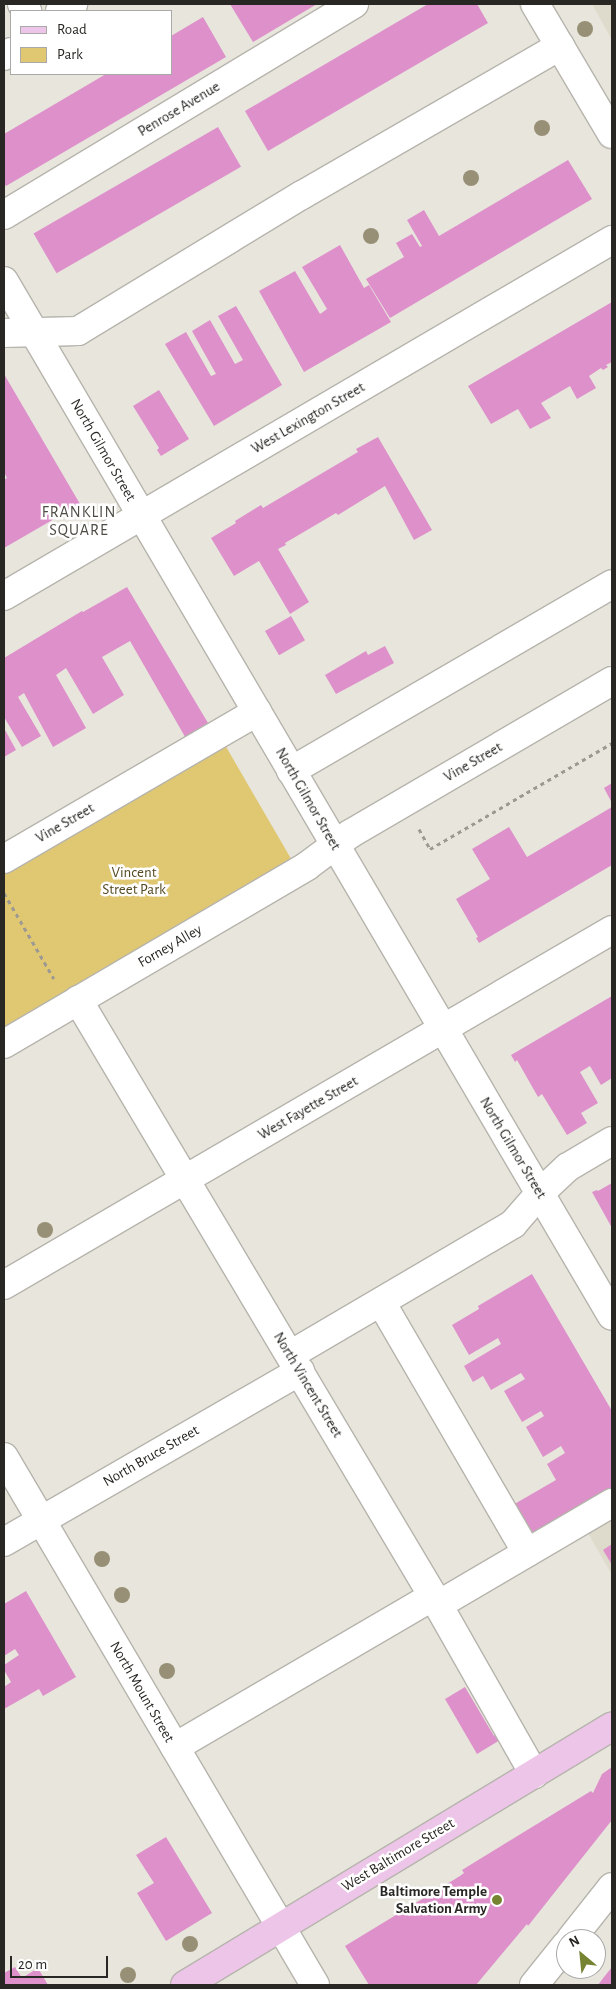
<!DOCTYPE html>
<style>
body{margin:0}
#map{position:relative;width:616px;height:1989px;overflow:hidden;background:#e8e5dd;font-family:"Alegreya Sans",sans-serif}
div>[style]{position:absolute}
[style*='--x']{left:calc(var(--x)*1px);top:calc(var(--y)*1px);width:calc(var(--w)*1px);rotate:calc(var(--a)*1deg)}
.built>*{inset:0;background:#dfdbcc}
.green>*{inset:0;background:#e0c772}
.building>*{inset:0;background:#dd90ca;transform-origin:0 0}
.path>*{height:3px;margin-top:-1.5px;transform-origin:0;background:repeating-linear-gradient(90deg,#9c9993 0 4px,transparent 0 8px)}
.roads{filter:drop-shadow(1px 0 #b6b4ac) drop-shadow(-1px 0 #b6b4ac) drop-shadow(0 1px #b6b4ac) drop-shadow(0 -1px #b6b4ac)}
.minor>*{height:28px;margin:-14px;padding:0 14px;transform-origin:14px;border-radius:14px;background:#fff}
.major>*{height:28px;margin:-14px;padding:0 14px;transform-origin:14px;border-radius:14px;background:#ecc5e9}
.trees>*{width:16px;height:16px;margin:-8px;border-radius:50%;background:#979076}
.dots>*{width:14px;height:14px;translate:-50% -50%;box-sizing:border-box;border:2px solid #fff;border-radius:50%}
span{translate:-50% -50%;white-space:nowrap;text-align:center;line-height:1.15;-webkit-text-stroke:5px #fff;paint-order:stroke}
.street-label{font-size:15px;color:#282724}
.park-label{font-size:15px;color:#554a22}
.poi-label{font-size:15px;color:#282724;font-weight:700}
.right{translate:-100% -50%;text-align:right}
.neighbourhood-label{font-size:16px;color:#4e4c45;letter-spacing:1px}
.frame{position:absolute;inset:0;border:5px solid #282724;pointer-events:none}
.legend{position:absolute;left:10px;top:10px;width:162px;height:65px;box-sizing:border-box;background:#fff;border:1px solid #a9a9a7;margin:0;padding:6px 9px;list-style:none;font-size:15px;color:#282724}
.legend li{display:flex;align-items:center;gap:10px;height:25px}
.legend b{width:25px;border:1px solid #a9a9a7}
.north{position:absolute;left:556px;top:1929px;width:50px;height:50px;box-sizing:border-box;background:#fff;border:1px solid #a9a9a7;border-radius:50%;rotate:332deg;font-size:14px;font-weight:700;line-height:20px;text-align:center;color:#282724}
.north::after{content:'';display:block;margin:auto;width:18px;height:22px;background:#768432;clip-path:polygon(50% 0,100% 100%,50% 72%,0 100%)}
.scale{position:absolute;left:10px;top:1956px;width:98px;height:22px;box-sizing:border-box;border:2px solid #282724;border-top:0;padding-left:6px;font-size:15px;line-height:18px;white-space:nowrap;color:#282724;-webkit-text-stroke:4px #fff;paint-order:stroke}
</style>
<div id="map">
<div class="built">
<div style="clip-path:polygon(592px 4px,612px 4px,612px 40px)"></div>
<div style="clip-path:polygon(612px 1507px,612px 1575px,585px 1528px)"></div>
</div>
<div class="green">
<div style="clip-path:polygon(225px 745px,297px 869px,4px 1039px,4px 873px)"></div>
</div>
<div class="building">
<div style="clip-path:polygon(230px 4px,317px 4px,253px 42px)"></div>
<div style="clip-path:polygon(428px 4px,477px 4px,488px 23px,268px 151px,245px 111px)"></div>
<div style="clip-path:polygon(203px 17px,226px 57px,6px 186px,4px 183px,4px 134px,106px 74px,171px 74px,171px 36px)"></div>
<div style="left:218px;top:127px;width:46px;height:213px;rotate:60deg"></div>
<div style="clip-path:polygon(568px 160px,592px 199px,390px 318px,366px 279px,404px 257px,396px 243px,412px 234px,420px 247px,422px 246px,407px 220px,424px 210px,439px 236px)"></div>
<div style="clip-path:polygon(340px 245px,364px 288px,369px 285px,391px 322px,304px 372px,259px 291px,295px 271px,320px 314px,323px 312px,327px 309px,302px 267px)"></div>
<div style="clip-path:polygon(612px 302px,612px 362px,606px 365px,608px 367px,603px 370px,601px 368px,589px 376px,596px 388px,577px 399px,570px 386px,541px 403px,551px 418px,530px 429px,518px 409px,491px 424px,468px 386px)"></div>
<div style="clip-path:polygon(236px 306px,282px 385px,214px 426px,165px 344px,186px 332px,211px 376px,216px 374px,192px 331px,210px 320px,235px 364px,243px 360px,218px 316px)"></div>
<div style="clip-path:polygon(4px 374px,80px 504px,4px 548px,4px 480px,7px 478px,4px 472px)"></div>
<div style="clip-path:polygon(159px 390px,189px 439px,161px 456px,157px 450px,159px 448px,133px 406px)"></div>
<div style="clip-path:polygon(378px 437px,432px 530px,414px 540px,385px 486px,338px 515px,336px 513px,285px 543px,286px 545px,278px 549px,309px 602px,290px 614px,259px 561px,234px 576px,211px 538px,236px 523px,235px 521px,261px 505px,263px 508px,358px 452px,356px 449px)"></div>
<div style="clip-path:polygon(127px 587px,211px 728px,188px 742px,130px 641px,102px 657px,124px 695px,93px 714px,66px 668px,56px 675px,86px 728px,53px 747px,24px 693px,18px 697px,41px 736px,22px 747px,4px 717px,4px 658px,82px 611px,83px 612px)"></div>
<div style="left:291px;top:616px;width:28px;height:30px;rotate:60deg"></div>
<div style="clip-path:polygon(385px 646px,394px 663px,336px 694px,325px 675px,366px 651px,368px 655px)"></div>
<div style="clip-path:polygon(4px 728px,16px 750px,4px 757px)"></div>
<div style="clip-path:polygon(612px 783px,612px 803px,604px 788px)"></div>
<div style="clip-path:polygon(612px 807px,612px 865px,479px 943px,476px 938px,478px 937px,456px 899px,490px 879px,472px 849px,509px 827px,527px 857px)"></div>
<div style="clip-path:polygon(612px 996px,612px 1078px,601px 1085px,590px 1066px,580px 1072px,598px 1103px,581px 1113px,587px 1123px,567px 1135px,542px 1094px,538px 1097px,517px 1060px,515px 1062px,511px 1055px)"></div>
<div style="clip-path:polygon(612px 1183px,612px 1228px,592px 1192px,597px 1190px,598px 1191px)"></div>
<div style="clip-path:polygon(532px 1274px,612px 1411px,612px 1494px,532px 1542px,511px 1506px,556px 1480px,547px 1464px,565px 1453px,561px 1446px,543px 1457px,526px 1427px,544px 1416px,541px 1411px,522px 1422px,504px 1391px,525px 1379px,521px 1373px,491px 1390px,483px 1376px,473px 1382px,464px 1366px,501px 1344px,498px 1338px,469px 1355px,452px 1325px,479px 1309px,478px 1306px)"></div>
<div style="clip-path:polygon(612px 1544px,612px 1565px,603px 1550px)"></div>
<div style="clip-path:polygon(26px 1591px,76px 1677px,43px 1696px,39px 1689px,4px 1709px,4px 1687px,11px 1682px,4px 1670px,4px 1665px,19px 1655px,15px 1649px,4px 1656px,4px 1604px)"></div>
<div style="clip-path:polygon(465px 1687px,494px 1736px,496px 1734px,500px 1740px,477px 1754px,445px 1699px)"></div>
<div style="clip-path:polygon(612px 1767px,612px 1820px,528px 1926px,527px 1924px,476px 1985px,369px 1985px,345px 1946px,460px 1876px,464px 1873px,462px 1870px,591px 1791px,593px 1793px,602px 1774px)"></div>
<div style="clip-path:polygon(166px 1837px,212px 1913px,166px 1941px,137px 1893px,154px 1883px,136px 1855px)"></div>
<div style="clip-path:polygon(15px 1967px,22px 1978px,38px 1968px,48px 1985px,4px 1985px,4px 1973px)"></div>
<div style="clip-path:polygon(612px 1967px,612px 1985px,598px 1985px,604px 1977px)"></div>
</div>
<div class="path">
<div style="--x:419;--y:829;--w:23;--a:61"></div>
<div style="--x:430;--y:849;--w:211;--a:-30.2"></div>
<div style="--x:4;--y:893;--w:99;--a:59.8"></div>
</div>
<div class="roads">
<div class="minor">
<div style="--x:22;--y:4;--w:9;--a:54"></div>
<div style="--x:535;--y:4;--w:151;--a:59.4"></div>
<div style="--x:60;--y:11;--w:15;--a:-28"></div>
<div style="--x:4;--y:56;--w:8;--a:-30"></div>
<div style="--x:4;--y:215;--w:409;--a:-31.1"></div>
<div style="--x:4;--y:281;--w:1200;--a:59.57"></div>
<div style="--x:4;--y:333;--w:74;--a:-1.5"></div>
<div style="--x:78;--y:331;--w:262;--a:-31.3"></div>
<div style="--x:302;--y:195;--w:298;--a:-30"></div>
<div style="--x:4;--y:596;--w:705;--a:-30.35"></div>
<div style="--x:291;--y:771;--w:371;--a:-30.2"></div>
<div style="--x:4;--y:859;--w:293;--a:-30.2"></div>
<div style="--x:78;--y:1000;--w:694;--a:59.22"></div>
<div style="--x:433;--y:1596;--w:205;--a:60.4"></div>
<div style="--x:4;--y:1044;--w:351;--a:-30.4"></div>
<div style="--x:307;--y:866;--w:54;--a:-36.7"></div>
<div style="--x:350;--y:834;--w:303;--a:-30.3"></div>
<div style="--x:4;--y:1285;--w:704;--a:-30.28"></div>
<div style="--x:381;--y:1302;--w:290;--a:59.8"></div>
<div style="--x:290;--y:1355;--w:259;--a:-30.4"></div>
<div style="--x:513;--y:1224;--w:41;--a:-48.9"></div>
<div style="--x:540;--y:1193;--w:38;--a:-43"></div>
<div style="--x:568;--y:1167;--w:51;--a:-30.6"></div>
<div style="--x:4;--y:1457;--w:613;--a:59.5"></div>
<div style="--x:4;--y:1542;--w:342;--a:-30"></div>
<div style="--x:438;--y:1605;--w:202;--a:-30.4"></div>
<div style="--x:175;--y:1747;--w:299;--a:-30.3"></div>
<div style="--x:571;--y:1939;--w:66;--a:-51.7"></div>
<div style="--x:534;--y:1985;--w:51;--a:-51.3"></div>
</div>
<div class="major">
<div style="--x:185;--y:1985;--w:499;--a:-31.2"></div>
</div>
</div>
<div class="trees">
<div style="left:585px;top:29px"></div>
<div style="left:542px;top:128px"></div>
<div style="left:471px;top:178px"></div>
<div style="left:371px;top:236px"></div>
<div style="left:45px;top:1230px"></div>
<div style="left:102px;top:1559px"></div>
<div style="left:122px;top:1595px"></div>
<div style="left:167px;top:1671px"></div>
<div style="left:190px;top:1944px"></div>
<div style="left:128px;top:1975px"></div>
</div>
<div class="dots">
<div style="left:497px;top:1900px;background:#768432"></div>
</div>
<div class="street-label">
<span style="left:179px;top:109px;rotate:-31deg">Penrose Avenue</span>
<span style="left:308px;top:418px;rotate:-30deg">West Lexington Street</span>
<span style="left:103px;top:450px;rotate:60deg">North Gilmor Street</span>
<span style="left:473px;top:762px;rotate:-30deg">Vine Street</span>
<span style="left:308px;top:799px;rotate:60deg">North Gilmor Street</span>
<span style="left:65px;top:823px;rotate:-30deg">Vine Street</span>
<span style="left:170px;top:946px;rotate:-30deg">Forney Alley</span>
<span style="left:308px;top:1108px;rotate:-30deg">West Fayette Street</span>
<span style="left:513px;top:1148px;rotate:59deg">North Gilmor Street</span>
<span style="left:308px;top:1385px;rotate:59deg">North Vincent Street</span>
<span style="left:151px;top:1456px;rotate:-30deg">North Bruce Street</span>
<span style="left:142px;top:1692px;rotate:60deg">North Mount Street</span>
<span style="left:398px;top:1855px;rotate:-31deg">West Baltimore Street</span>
</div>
<div class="park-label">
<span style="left:134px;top:881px">Vincent<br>Street Park</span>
</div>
<div class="poi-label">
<span class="right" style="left:487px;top:1900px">Baltimore Temple<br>Salvation Army</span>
</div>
<div class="neighbourhood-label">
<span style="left:79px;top:521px">FRANKLIN<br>SQUARE</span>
</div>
<div class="frame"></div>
<ul class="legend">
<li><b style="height:6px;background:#ecc5e9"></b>Road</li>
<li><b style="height:14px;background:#e0c772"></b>Park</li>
</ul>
<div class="north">N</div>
<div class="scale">20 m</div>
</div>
